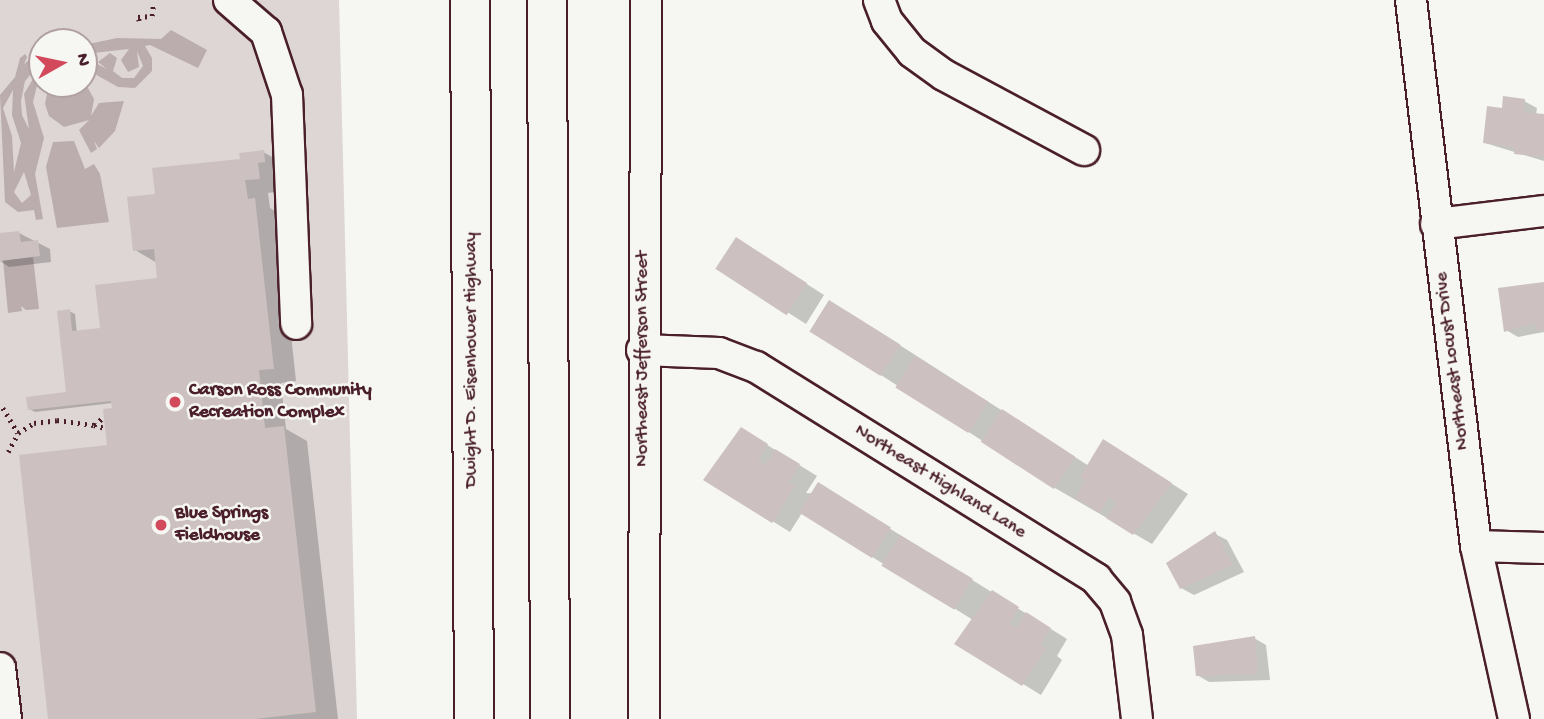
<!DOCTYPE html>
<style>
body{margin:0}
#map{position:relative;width:1544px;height:719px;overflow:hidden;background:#f6f6f2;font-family:"Gochi Hand",sans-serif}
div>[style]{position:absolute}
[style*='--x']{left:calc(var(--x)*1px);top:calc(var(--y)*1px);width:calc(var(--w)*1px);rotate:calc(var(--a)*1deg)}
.green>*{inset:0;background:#ddd6d5}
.water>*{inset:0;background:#bbadae}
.shadow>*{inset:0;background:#0003}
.building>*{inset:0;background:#ccc1c0;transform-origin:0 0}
.path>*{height:4.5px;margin-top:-2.25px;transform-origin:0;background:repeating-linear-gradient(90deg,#4a1f2b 0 2px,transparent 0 7px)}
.roads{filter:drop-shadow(2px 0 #4a1f2b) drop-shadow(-2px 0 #4a1f2b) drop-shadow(0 2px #4a1f2b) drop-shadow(0 -2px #4a1f2b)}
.minor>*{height:30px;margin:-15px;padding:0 15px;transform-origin:15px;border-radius:15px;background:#f6f6f2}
.highway>*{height:38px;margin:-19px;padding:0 19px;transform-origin:19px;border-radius:19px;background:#f6f6f2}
.dots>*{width:19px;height:19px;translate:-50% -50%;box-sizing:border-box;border:4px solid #f6f6f2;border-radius:50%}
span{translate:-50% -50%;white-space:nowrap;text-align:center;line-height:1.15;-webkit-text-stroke:5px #f6f6f2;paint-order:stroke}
.street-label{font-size:19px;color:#4a1f2b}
.poi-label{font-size:19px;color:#4a1f2b;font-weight:700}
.left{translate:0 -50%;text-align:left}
.north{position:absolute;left:28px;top:28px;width:70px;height:70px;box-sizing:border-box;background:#f6f6f2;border:2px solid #b1a0a2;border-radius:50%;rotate:81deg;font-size:19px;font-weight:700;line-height:28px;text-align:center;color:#4a1f2b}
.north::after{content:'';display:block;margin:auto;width:24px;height:32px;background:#d1495b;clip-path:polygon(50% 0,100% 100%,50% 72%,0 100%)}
</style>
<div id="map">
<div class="green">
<div style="clip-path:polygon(evenodd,0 0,339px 0,357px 719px,0 719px,0 0,42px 42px,84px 42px,84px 84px,42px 84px,42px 42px)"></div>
</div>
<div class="water">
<div style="clip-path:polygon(171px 30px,207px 50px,198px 68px,150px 45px,145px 46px,152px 58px,152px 71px,135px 88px,118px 87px,84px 68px,84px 57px,107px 69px,98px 62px,110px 53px,117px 58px,113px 71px,122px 78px,134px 78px,143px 66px,137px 51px,139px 67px,128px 72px,121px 60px,129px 49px,84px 54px,84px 45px,117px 38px,161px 39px)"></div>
<div style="clip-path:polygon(evenodd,42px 50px,42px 61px,25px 81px,21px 101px,22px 115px,29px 129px,24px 94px,42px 64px,33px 102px,44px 138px,35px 174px,43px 219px,36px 220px,34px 210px,18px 212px,5px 202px,0 95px,15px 77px,20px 58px,25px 54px,27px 57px,24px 64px,42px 50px,13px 90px,12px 115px,21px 143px,14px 172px,12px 136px,3px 108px,13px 90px,42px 50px,24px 172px,31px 195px,22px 203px,14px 192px,24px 172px)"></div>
<div style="clip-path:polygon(84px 81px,94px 99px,91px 116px,99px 103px,124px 101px,115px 131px,99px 148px,94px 141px,97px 149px,91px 153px,79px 130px,89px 120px,64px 127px,49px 116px,45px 104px,49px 84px)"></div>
<div style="clip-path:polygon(74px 141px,85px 169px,94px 164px,100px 174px,109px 222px,57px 228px,46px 167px,53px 142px)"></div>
<div style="clip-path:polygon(33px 257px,39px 309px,26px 310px,21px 306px,22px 311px,8px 313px,3px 260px)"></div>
</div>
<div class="shadow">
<div style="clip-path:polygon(1524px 101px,1537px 108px,1536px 115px,1544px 116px,1544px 161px,1485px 143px,1504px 110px)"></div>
<div style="clip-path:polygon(263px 152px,287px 165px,282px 191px,268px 193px,270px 208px,278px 213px,296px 381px,281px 383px,286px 429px,307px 441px,338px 719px,50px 719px,114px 410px,113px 403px,35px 412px,29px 409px,68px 394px,69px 311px,75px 314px,77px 333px,102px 330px,159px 280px,157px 263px,135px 250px,157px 196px)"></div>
<div style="clip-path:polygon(19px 233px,50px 249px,51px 262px,9px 267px,0 261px,0 235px)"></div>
<div style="clip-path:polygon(754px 250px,824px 295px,806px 324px,718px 268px)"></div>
<div style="clip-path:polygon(1544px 282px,1544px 332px,1518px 337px,1506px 330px)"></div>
<div style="clip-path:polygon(848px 312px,1089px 466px,1122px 452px,1188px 494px,1152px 544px,1055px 488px,881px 375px)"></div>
<div style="clip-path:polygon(759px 440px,817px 476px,806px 493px,836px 495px,1067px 639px,1057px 656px,1062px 660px,1041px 695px,956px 643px,973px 620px,802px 513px,790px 532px,706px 480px)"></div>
<div style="clip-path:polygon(1215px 534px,1227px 540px,1244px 572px,1194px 595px,1181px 588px)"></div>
<div style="clip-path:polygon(1254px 638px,1266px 645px,1270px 680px,1209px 682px,1197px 675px)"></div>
</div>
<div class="building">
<div style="clip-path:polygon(1503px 96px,1525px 99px,1524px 112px,1544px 114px,1544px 157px,1514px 154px,1515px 147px,1483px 143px,1487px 106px,1502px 108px)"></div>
<div style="clip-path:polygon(264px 150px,265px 162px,258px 163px,260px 179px,245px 180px,248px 199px,255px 198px,274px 369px,259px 370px,265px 428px,284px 426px,316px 712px,253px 719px,48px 719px,19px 455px,107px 445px,103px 409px,112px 408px,111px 401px,28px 410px,26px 397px,66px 392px,57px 311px,70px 309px,72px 331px,100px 328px,95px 285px,157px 278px,154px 249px,133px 251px,127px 197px,155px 194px,152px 168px,240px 159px,239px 153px)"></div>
<div style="clip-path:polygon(19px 231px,21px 242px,38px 240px,40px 256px,0 261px,0 233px)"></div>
<div style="left:736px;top:237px;width:85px;height:38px;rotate:33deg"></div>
<div style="clip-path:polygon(1544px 282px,1544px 329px,1536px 330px,1535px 323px,1504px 332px,1498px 288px)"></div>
<div style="left:829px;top:300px;width:84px;height:37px;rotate:32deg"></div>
<div style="left:915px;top:356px;width:86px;height:37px;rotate:32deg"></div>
<div style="left:1002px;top:409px;width:87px;height:39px;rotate:33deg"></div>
<div style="clip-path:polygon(741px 427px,768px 444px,758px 461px,765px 465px,775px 449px,800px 464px,789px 482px,795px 485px,772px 523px,703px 480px)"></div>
<div style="clip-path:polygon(1103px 439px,1172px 483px,1133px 535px,1106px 518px,1116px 502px,1109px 497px,1099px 513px,1075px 498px,1085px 480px,1080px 477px)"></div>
<div style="left:818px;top:482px;width:86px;height:36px;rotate:32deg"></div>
<div style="clip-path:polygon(1215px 531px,1233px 565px,1180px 589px,1166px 563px)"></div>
<div style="left:900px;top:535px;width:85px;height:36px;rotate:31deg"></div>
<div style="clip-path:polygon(992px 590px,1019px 607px,1009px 624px,1016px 628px,1026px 612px,1051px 628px,1040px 645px,1046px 648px,1022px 686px,954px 644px)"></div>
<div style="clip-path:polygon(1255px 636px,1258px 674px,1196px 676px,1193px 646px)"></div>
</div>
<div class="path">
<div style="--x:139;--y:21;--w:4;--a:-104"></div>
<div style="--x:138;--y:17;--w:14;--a:-4"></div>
<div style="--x:152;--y:16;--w:10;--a:-84"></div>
<div style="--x:3;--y:408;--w:29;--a:59"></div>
<div style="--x:94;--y:425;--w:11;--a:15"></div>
<div style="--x:8;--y:452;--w:21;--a:-62"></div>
<div style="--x:18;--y:433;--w:19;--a:-32"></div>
<div style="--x:34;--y:423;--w:23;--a:-7"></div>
<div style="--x:57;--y:420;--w:37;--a:8"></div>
<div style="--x:94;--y:425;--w:13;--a:-39"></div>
</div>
<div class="roads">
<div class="minor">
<div style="--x:229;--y:0;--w:49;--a:40.9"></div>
<div style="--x:266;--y:32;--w:66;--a:71.6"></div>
<div style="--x:287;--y:95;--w:229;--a:87.7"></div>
<div style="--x:879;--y:0;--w:22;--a:69"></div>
<div style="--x:887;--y:21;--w:40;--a:51"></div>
<div style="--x:912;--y:52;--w:39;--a:36"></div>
<div style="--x:944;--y:75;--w:159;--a:28.2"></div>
<div style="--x:1411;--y:0;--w:550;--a:83.21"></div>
<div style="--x:1476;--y:546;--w:177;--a:77.6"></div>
<div style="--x:1436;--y:224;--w:109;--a:-6.9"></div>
<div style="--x:642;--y:350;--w:77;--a:2.2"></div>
<div style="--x:719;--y:353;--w:40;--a:21"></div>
<div style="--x:756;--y:367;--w:401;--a:31.9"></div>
<div style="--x:1096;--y:579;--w:30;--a:50"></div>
<div style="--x:1115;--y:602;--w:35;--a:70"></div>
<div style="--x:1127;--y:635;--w:85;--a:83.2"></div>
<div style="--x:1476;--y:546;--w:68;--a:1.7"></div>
<div style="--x:0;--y:668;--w:51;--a:83.3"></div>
<div style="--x:644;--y:719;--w:719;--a:-89.84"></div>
</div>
<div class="highway">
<div style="--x:470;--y:0;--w:719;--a:89.68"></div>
<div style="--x:547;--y:0;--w:719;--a:89.76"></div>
</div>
</div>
<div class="dots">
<div style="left:175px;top:402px;background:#d1495b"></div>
<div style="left:161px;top:525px;background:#d1495b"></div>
</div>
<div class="street-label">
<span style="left:643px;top:359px;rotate:-90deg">Northeast Jefferson Street</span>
<span style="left:472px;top:360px;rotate:-90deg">Dwight D. Eisenhower Highway</span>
<span style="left:1453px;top:361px;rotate:-97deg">Northeast Locust Drive</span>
<span style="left:940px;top:482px;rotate:32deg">Northeast Highland Lane</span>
</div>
<div class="poi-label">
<span class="left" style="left:189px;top:402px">Carson Ross Community<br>Recreation Complex</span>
<span class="left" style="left:175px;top:525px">Blue Springs<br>Fieldhouse</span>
</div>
<div class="north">N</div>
</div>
